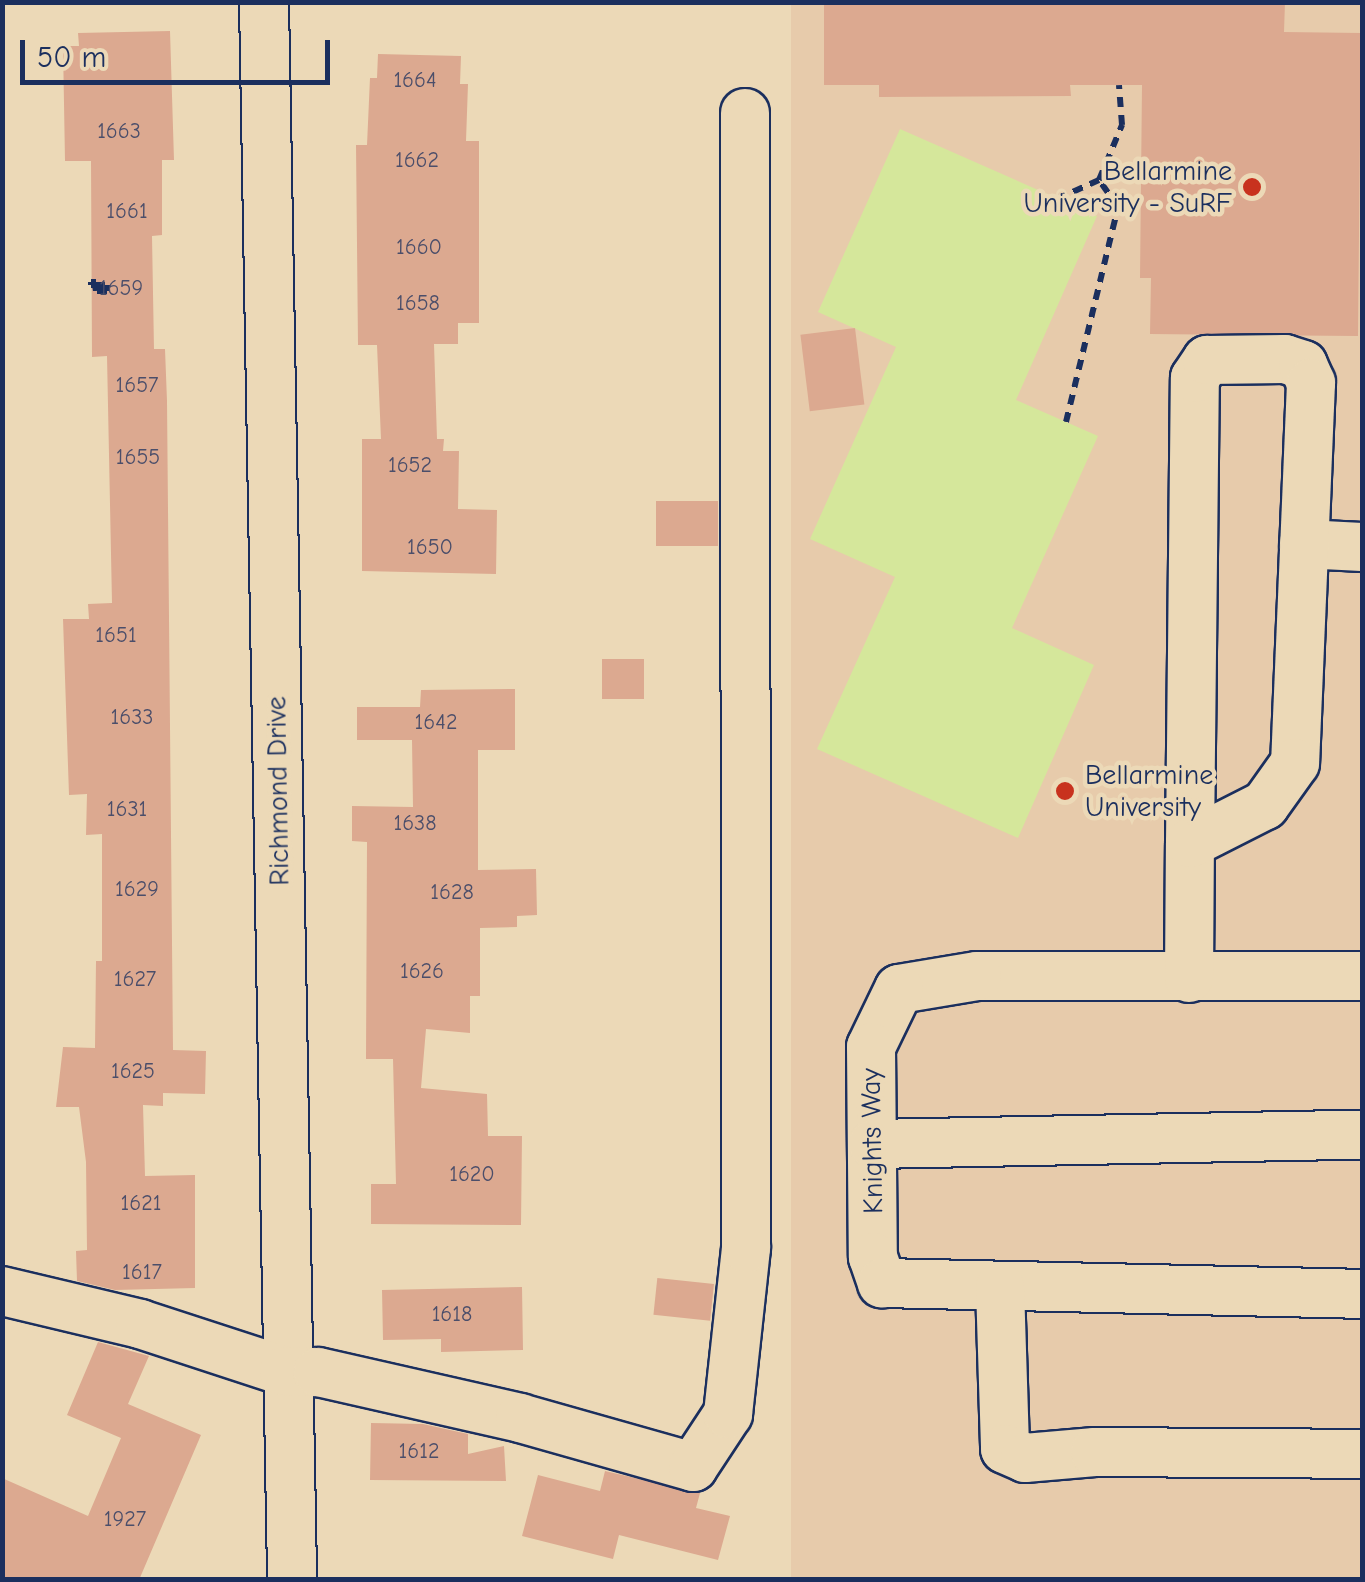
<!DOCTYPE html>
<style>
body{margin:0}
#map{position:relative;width:1365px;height:1582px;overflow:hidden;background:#ecd9b7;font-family:"Comic Neue",sans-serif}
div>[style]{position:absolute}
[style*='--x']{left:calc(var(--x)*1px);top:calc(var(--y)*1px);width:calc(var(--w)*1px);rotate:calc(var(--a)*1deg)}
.built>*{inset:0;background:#e7cbab;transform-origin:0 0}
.green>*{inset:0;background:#d5e79b}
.building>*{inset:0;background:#dca990;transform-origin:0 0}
.path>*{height:6px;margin-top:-3px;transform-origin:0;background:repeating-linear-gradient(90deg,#1b2f5e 0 10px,transparent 0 18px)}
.roads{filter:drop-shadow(2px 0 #1b2f5e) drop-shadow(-2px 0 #1b2f5e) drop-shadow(0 2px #1b2f5e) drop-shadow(0 -2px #1b2f5e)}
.minor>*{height:48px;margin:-24px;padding:0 24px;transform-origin:24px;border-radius:24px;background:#ecd9b7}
.dots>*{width:28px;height:28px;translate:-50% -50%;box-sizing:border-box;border:5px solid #ecd9b7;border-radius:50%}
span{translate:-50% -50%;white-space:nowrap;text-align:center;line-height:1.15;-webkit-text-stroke:9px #ecd9b7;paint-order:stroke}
.number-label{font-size:22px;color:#4b4e6a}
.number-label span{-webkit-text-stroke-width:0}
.poi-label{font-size:28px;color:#1b2f5e}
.right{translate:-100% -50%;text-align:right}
.left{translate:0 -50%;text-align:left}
.street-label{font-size:28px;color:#1b2f5e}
.frame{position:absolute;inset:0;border:5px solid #1b2f5e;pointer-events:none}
.scale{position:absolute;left:20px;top:40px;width:310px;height:45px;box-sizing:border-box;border:5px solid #1b2f5e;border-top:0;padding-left:12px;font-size:30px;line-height:35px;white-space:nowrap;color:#1b2f5e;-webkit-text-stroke:8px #ecd9b7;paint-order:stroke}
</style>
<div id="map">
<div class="built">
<div style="left:791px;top:3px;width:571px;height:1577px"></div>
</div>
<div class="green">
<div style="clip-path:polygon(900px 129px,1097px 216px,1016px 400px,1098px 436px,1012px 628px,1094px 665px,1018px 838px,817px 749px,895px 577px,810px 539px,896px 347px,818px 312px)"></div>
</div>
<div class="building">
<div style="clip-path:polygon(824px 2px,1285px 2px,1284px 32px,1361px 33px,1358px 336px,1150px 334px,1151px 278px,1140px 278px,1142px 85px,1070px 85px,1071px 96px,879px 97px,879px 85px,824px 85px)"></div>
<div style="clip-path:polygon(170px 31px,174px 160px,162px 160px,162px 235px,152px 236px,154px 349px,165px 349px,167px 401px,173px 1050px,206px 1051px,205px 1094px,163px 1093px,163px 1106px,143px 1105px,145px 1176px,195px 1175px,195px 1288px,115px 1290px,77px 1281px,76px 1251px,87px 1250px,86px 1162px,79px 1107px,56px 1107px,63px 1047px,95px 1048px,96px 961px,102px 961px,102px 834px,86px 835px,87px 794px,69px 795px,63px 619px,89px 619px,88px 604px,112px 603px,107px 356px,92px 357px,91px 161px,65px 161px,63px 46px,79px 46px,78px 33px)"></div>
<div style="clip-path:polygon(378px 54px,461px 56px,460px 84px,468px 84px,466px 141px,479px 141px,479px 323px,458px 323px,458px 344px,434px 344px,437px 439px,444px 439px,443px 451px,459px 451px,458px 509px,497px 510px,496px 574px,362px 571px,362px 439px,381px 439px,377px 345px,358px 345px,356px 145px,367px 145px,370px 78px,377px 78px)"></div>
<div style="left:855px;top:328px;width:77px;height:55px;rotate:83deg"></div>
<div style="left:718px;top:501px;width:45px;height:62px;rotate:90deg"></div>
<div style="left:602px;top:659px;width:42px;height:40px"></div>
<div style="clip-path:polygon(515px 689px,515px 750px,478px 750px,478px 870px,536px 869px,537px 915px,517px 916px,517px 927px,480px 928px,480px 996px,470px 996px,470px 1033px,426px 1029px,421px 1088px,487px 1094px,488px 1136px,522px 1136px,521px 1225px,371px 1224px,371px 1184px,396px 1184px,393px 1059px,366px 1059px,367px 842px,352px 841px,352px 806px,413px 807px,412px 740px,357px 740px,357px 707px,420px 707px,421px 690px)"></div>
<div style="left:714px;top:1284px;width:37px;height:57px;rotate:96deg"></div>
<div style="clip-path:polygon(522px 1287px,523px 1350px,441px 1352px,441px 1339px,383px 1340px,382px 1290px)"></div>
<div style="clip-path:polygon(98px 1342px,149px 1356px,128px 1404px,201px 1435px,139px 1580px,2px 1580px,2px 1478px,88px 1516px,121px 1438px,67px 1415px)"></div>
<div style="clip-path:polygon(371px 1423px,423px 1424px,468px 1434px,468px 1454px,504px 1446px,506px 1481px,370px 1480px)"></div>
<div style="clip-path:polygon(605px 1471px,700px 1493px,696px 1508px,730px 1516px,718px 1560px,619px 1535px,613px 1559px,522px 1536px,538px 1475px,600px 1491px)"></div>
</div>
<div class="path">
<div style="--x:1057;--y:199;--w:46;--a:-24.3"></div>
<div style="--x:91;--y:282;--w:5;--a:0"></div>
<div style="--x:96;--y:282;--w:3;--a:90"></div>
<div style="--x:96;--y:285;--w:5;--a:180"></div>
<div style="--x:91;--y:285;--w:3;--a:-90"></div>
<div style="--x:95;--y:285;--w:12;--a:0"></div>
<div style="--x:107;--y:285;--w:6;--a:90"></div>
<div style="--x:107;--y:291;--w:11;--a:180"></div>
<div style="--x:96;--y:291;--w:6;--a:-99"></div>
<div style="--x:1066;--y:422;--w:221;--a:-76.4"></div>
<div style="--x:1118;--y:207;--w:33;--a:-125"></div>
<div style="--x:1099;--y:180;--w:60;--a:-67.3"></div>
<div style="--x:1122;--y:125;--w:40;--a:-94.3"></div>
</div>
<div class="roads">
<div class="minor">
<div style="--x:264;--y:2;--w:1578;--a:88.98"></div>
<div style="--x:1304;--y:544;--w:58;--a:3"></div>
<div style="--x:1362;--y:976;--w:385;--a:180"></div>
<div style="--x:977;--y:976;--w:79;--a:170.5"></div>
<div style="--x:899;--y:989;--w:64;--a:115.8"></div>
<div style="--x:871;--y:1047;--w:210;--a:89.5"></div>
<div style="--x:873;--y:1257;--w:28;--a:71"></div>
<div style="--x:882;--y:1283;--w:480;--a:1.3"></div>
<div style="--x:1189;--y:978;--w:135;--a:-89.6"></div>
<div style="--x:1190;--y:843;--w:465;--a:-89.4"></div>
<div style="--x:1195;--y:378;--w:22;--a:-56"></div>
<div style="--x:1207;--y:360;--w:78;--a:-0.7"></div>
<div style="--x:1285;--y:359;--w:19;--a:18"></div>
<div style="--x:1303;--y:365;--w:20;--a:66"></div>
<div style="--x:1311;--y:383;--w:380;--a:92.4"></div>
<div style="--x:1295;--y:763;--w:52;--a:125.5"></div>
<div style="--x:1265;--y:805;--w:84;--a:153.1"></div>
<div style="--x:873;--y:1144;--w:489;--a:-1.1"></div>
<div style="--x:1000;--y:1287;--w:162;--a:88.2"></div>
<div style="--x:1005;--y:1449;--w:22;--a:24"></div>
<div style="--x:1025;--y:1458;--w:70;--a:-4.9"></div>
<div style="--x:1095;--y:1452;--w:267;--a:0.4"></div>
<div style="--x:2;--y:1291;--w:142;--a:13.4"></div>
<div style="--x:140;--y:1324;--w:151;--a:18.1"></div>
<div style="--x:284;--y:1371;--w:34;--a:2"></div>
<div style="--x:318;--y:1372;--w:207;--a:12.8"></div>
<div style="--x:520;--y:1418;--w:180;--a:15.8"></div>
<div style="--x:693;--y:1467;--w:64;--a:-56.6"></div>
<div style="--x:728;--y:1414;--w:167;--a:-83.8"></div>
<div style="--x:746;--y:1248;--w:1135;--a:-90.05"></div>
</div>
</div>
<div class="dots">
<div style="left:1252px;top:187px;background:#c8321e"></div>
<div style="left:1065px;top:791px;background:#c8321e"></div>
</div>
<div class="number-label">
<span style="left:415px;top:81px">1664</span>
<span style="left:119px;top:132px">1663</span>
<span style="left:417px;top:161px">1662</span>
<span style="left:127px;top:212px">1661</span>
<span style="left:419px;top:248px">1660</span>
<span style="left:121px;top:289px">1659</span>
<span style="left:418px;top:304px">1658</span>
<span style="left:137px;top:386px">1657</span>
<span style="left:138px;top:458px">1655</span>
<span style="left:410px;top:466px">1652</span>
<span style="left:430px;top:548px">1650</span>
<span style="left:116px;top:636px">1651</span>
<span style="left:132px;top:718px">1633</span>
<span style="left:436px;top:723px">1642</span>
<span style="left:127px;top:810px">1631</span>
<span style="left:415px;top:824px">1638</span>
<span style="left:137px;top:890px">1629</span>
<span style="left:452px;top:893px">1628</span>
<span style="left:422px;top:972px">1626</span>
<span style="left:135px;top:980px">1627</span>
<span style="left:133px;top:1072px">1625</span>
<span style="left:472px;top:1175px">1620</span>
<span style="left:141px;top:1204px">1621</span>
<span style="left:142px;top:1273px">1617</span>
<span style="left:452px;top:1315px">1618</span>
<span style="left:419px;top:1452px">1612</span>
<span style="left:125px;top:1520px">1927</span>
</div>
<div class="poi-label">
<span class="right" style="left:1232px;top:187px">Bellarmine<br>University - SuRF</span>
<span class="left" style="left:1085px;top:791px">Bellarmine<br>University</span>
</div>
<div class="street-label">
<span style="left:278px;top:791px;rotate:-91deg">Richmond Drive</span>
<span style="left:872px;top:1141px;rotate:-91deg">Knights Way</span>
</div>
<div class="frame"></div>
<div class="scale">50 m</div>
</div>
